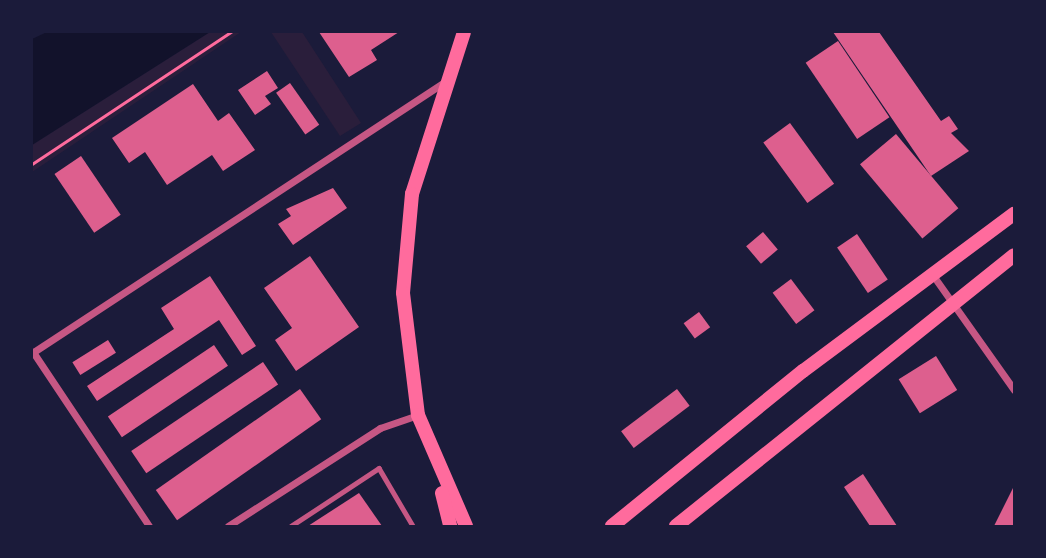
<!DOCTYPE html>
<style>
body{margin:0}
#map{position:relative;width:1046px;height:558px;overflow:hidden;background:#1b1b3a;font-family:"IBM Plex Sans",sans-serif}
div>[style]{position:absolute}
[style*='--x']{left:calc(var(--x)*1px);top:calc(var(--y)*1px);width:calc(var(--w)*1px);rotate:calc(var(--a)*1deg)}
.green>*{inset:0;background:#2a1e3b}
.water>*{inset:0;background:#12122b}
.building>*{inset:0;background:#dd5f8e;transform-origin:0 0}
.path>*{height:2.5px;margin:-1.25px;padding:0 1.25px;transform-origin:1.25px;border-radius:1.25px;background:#ff6b9d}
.service>*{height:4.5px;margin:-2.25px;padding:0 2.25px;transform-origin:2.25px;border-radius:2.25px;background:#c65784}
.minor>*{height:7px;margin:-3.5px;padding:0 3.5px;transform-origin:3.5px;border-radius:3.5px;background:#c65784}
.primary>*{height:14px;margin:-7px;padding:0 7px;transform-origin:7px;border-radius:7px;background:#ff6b9d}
span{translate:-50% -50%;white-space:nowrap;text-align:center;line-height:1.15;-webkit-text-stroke:6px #1b1b3a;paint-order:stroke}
.frame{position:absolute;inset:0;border:33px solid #1b1b3a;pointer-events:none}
</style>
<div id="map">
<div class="green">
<div style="clip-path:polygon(210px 32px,241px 32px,32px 172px,32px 145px)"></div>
<div style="clip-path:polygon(271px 32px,302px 32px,361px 123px,340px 136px)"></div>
</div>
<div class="water">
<div style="clip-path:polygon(47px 32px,210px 32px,32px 145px,32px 39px)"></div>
</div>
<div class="building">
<div style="clip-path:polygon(319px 32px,399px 32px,371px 50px,377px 60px,349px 77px)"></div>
<div style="clip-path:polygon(833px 32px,879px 32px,941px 121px,949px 116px,958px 129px,951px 133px,969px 151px,931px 176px)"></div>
<div style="left:838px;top:41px;width:92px;height:39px;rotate:56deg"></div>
<div style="clip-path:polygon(267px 71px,278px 88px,265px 96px,271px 104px,255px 115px,238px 90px)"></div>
<div style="left:290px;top:83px;width:51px;height:17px;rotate:55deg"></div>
<div style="clip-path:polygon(193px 84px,218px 121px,229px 113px,255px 150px,223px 171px,212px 155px,167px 185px,145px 152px,129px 163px,112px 138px)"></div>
<div style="left:790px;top:123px;width:75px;height:33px;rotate:54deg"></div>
<div style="left:896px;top:134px;width:97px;height:47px;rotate:50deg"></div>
<div style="left:81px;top:156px;width:71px;height:32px;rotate:56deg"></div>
<div style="clip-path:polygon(333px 188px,347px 208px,293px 245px,278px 224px,291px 216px,286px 209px)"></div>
<div style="left:763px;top:232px;width:23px;height:22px;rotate:50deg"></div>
<div style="left:857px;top:234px;width:55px;height:24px;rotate:56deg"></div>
<div style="clip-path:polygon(310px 256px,359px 327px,296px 371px,275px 340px,292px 328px,264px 288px)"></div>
<div style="clip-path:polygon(210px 276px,256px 346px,242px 355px,219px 320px,97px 401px,87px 386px,174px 329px,161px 308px)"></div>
<div style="left:791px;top:279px;width:39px;height:23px;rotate:53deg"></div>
<div style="left:699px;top:312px;width:19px;height:19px;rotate:54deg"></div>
<div style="left:108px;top:340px;width:15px;height:42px;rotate:58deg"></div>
<div style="left:214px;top:345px;width:25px;height:128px;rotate:56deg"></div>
<div style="left:936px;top:356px;width:40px;height:44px;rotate:58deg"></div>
<div style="left:263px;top:362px;width:27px;height:159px;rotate:56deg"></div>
<div style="left:300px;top:389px;width:37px;height:176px;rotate:55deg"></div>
<div style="left:677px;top:389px;width:21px;height:70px;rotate:53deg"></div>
<div style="clip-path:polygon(863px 474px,897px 526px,870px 526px,844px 487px)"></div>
<div style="clip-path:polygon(1014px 486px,1014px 526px,994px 526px)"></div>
<div style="clip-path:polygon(359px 493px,382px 526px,308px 526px)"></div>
</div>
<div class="path">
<div style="--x:32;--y:164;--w:239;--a:-33.6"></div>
</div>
<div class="service">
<div style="--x:291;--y:526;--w:105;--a:-33.4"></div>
<div style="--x:379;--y:468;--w:67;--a:59.6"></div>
</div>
<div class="minor">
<div style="--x:932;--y:274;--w:142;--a:54.7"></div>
<div style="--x:33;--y:352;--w:209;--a:56.3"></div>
<div style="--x:32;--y:353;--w:494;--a:-33.3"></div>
<div style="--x:228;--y:526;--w:181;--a:-32.8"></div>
<div style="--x:380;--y:428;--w:40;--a:-18.9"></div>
</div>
<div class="primary">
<div style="--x:464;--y:32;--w:170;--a:107.8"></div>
<div style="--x:412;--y:194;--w:99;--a:95.2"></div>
<div style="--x:403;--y:293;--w:123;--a:83"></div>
<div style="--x:418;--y:415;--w:121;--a:66.6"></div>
<div style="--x:442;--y:493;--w:34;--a:76"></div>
<div style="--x:612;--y:526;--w:246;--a:-39.1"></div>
<div style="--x:803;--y:371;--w:263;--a:-36.7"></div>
<div style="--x:676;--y:526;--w:433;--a:-38.7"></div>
</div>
<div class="frame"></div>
</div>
